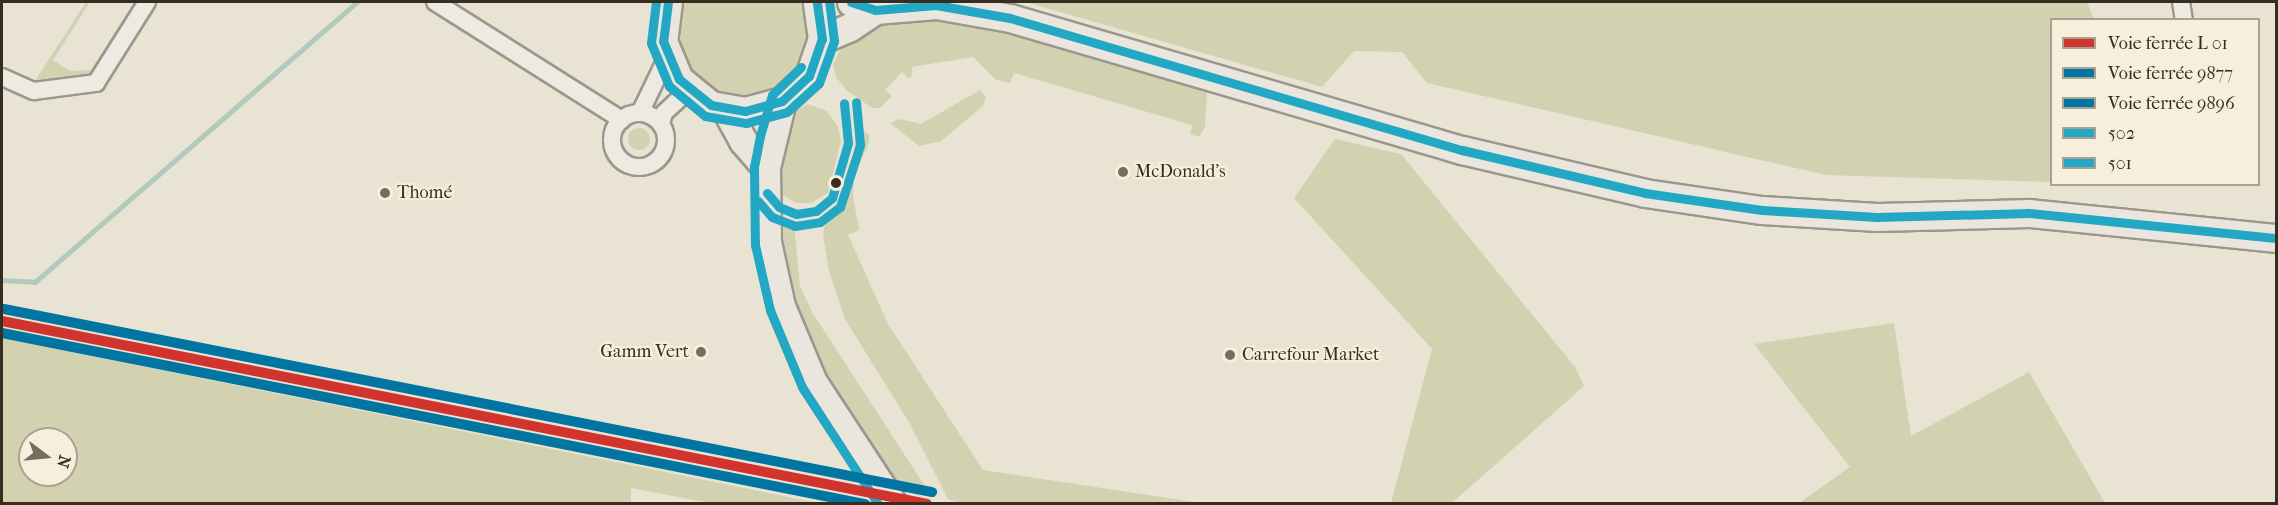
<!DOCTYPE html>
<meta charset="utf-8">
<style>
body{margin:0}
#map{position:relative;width:2278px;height:505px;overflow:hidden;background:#e9e3d3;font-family:"IM FELL French Canon",serif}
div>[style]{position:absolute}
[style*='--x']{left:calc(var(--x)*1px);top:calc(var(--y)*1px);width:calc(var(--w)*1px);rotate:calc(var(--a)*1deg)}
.green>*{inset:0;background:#d2d2b0}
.round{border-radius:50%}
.stream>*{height:4.5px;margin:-2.25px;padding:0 2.25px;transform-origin:2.25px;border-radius:2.25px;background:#b2cabd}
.roads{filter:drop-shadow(2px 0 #9b978d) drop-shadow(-2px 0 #9b978d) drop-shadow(0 2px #9b978d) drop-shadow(0 -2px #9b978d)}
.minor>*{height:16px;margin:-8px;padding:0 8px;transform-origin:8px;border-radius:8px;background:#edeae2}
.minor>.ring{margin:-8px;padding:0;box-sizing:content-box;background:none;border:16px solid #edeae2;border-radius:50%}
.primary>*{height:27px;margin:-13.5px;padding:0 13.5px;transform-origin:13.5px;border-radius:13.5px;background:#eae6dd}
.bus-1>*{height:9px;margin:-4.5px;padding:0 4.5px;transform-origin:4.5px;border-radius:4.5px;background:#22a7c4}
.bus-2>*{height:9px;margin:-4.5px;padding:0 4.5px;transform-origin:4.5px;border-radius:4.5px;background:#22a7c4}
.rail-1>*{height:10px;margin:-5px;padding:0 5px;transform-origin:5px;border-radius:5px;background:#d1342d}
.rail-2>*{height:10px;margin:-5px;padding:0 5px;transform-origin:5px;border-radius:5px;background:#0075a1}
.rail-3>*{height:10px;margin:-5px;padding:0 5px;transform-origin:5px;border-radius:5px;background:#0075a1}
.dots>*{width:16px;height:16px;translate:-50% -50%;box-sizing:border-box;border:3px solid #f7efdc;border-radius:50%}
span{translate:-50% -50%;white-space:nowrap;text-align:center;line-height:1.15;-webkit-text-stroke:4.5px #f7efdc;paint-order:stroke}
.poi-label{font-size:18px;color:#362d20}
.left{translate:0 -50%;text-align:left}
.right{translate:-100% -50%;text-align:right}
.frame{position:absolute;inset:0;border:3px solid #362d20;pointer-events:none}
.legend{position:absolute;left:2050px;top:18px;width:210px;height:168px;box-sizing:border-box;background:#f7efdc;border:2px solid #aaa191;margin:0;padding:8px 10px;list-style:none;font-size:18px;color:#362d20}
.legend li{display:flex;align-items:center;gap:12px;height:30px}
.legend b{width:30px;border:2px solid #aaa191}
.north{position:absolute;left:18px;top:427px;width:60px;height:60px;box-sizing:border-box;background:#f7efdc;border:2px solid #aaa191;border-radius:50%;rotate:106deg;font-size:16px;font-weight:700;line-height:24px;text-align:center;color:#362d20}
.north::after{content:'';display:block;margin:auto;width:21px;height:27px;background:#756d5f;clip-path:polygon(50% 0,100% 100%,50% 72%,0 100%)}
</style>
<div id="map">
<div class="green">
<div style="clip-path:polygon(86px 2px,90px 2px,53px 60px,70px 71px,91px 70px,122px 21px,125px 23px,93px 74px,35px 81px)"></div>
<div style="clip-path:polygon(683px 2px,810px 2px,818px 28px,790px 91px,726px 103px,689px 77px,675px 35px)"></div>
<div style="clip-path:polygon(1025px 2px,2087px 2px,2094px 19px,2052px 20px,2051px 182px,1826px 175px,1427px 83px,1402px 52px,1354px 51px,1322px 87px)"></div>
<div style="clip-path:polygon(952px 18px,1040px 36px,1202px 83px,1207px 94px,1205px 127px,1199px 137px,1190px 134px,1192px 125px,1014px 73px,1010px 83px,996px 80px,973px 57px,911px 67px,913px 73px,909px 79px,902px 72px,885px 90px,892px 96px,880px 108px,872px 108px,845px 89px,836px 77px,833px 65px,840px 50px,863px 29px,894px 21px)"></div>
<div style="clip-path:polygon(980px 90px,986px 97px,983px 106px,941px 141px,919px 146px,890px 123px,900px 119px,921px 124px)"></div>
<div style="clip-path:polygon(808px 104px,827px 111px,838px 127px,841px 141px,828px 193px,811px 203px,796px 203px,781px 194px,776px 173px,792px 112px)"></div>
<div style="clip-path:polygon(858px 127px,869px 135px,869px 142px,854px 178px,853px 196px,859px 230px,848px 235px,888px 324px,983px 470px,1201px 503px,962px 504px,948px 499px,910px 424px,845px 319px,829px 271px,823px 234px,826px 219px,845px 204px)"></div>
<div class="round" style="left:628px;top:128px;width:22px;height:22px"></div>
<div style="clip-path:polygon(1335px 139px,1401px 154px,1575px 367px,1584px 386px,1452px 503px,1391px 503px,1432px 349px,1294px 198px)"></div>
<div style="clip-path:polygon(779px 215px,794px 225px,800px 286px,812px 312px,932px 497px,898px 490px,836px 400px,794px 313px,784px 270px)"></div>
<div style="clip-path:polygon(1894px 323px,1911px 436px,2029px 372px,2105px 503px,1799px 503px,1850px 467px,1754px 344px)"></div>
<div style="clip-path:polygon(evenodd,2px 338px,818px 503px,710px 503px,631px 488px,631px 504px,2px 503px,2px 338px,30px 439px,66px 439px,66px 475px,30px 475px,30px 439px)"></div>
</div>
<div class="stream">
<div style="--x:2;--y:280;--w:33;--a:3"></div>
<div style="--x:35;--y:282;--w:427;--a:-41"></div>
</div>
<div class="roads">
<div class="minor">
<div style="--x:435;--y:2;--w:221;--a:32.3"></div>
<div style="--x:2181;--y:2;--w:18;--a:81"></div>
<div style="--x:2;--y:77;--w:35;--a:24"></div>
<div style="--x:34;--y:91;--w:63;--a:-7.4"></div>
<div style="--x:96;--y:83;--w:96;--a:-57.8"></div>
<div style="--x:640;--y:113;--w:62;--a:-64.3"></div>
<div class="ring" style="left:612px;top:113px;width:38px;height:38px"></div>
<div style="--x:661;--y:124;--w:11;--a:-75"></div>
<div style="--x:664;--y:113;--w:23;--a:-43"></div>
<div style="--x:681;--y:97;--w:15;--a:0"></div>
</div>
<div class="primary">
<div style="--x:668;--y:2;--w:39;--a:97"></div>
<div style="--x:663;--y:41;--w:41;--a:67.2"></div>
<div style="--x:679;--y:79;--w:41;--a:39.1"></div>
<div style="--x:711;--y:105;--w:35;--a:10"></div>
<div style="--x:745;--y:111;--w:38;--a:-15"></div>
<div style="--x:782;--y:101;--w:37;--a:-43"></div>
<div style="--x:809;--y:76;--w:39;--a:-71"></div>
<div style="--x:822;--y:39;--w:37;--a:-98"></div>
<div style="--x:851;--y:2;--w:25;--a:18"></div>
<div style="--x:875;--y:10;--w:61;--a:-4.7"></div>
<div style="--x:936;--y:5;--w:75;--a:10"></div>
<div style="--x:1010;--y:18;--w:471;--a:16.3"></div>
<div style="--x:1462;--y:150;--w:188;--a:13.2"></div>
<div style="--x:1645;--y:193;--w:118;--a:8.3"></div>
<div style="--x:1762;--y:210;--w:115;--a:3.5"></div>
<div style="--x:1877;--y:217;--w:152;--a:-1.5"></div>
<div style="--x:2029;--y:213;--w:248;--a:5.8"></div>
<div style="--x:822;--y:39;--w:30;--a:-23"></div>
<div style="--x:850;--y:27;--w:30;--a:-34"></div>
<div style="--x:782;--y:101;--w:68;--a:103.6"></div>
<div style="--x:766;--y:167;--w:75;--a:89.2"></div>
<div style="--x:767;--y:242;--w:66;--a:77.7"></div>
<div style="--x:781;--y:306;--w:82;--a:67.2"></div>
<div style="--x:813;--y:382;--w:146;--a:56.7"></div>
<div style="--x:726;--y:110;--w:35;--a:61"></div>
<div style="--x:743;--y:141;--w:35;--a:49"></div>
</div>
</div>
<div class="bus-1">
<div style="--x:668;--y:2;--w:39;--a:97"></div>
<div style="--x:663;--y:41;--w:41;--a:67.2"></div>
<div style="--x:679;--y:79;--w:41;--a:39.1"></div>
<div style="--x:711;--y:105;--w:35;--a:10"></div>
<div style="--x:745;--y:111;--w:38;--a:-15"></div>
<div style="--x:782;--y:101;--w:37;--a:-43"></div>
<div style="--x:809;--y:76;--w:39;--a:-71"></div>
<div style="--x:822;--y:39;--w:37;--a:-98"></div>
<div style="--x:851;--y:2;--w:25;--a:18"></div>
<div style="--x:875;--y:10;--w:61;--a:-4.7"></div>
<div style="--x:936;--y:5;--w:75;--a:10"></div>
<div style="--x:1010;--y:18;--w:471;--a:16.3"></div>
<div style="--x:1462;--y:150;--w:188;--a:13.2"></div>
<div style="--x:1645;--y:193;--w:118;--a:8.3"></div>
<div style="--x:1762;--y:210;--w:115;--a:3.5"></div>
<div style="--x:1877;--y:217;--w:152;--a:-1.5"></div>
<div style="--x:2029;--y:213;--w:248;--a:5.8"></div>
<div style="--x:767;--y:193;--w:18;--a:49"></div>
<div style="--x:779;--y:207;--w:18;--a:22"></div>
<div style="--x:796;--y:214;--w:20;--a:-9"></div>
<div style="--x:816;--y:211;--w:21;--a:-39"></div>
<div style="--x:832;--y:198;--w:57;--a:-73.8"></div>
<div style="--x:848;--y:143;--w:40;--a:-95.7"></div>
</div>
<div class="bus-2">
<div style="--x:656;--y:2;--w:41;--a:97"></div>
<div style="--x:651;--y:43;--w:47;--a:67.3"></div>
<div style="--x:669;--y:86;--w:47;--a:39.8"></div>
<div style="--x:705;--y:116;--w:42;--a:9.7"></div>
<div style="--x:746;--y:123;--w:42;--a:-15"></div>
<div style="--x:787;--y:112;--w:43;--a:-42.2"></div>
<div style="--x:819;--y:83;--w:45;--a:-70.3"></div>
<div style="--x:834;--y:41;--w:39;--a:-97"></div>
<div style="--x:801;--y:67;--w:40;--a:136"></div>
<div style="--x:772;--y:95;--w:43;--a:106.3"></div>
<div style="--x:760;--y:136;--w:31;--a:101"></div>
<div style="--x:754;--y:166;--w:79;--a:89.3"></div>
<div style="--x:755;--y:245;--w:67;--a:77"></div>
<div style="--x:770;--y:310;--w:83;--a:67.4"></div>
<div style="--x:802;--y:387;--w:140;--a:57"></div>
<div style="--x:758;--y:201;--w:21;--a:49"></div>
<div style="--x:772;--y:217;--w:25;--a:21"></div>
<div style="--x:795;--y:226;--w:25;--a:-9"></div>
<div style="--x:820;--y:222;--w:25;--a:-37"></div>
<div style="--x:840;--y:207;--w:65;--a:-72.1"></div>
<div style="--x:860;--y:145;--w:43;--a:-95.3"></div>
</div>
<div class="rail-1">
<div style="--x:2;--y:321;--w:943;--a:11.19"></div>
</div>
<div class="rail-2">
<div style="--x:2;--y:333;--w:880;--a:11.21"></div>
</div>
<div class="rail-3">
<div style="--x:4;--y:309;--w:946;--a:11.16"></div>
</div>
<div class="dots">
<div style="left:1123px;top:172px;background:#756d5f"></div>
<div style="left:836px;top:183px;background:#362d20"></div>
<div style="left:385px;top:193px;background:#756d5f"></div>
<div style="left:701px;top:352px;background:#756d5f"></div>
<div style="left:1230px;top:355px;background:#756d5f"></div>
</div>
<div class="poi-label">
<span class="left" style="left:1135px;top:172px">McDonald's</span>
<span class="left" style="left:397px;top:193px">Thomé</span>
<span class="right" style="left:689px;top:352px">Gamm Vert</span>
<span class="left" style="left:1242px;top:355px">Carrefour Market</span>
</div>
<div class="frame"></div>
<ul class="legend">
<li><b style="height:8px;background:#d1342d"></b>Voie ferrée L 01</li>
<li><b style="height:8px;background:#0075a1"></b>Voie ferrée 9877</li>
<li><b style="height:8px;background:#0075a1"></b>Voie ferrée 9896</li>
<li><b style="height:8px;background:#22a7c4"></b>502</li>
<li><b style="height:8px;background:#22a7c4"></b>501</li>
</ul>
<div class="north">N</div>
</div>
